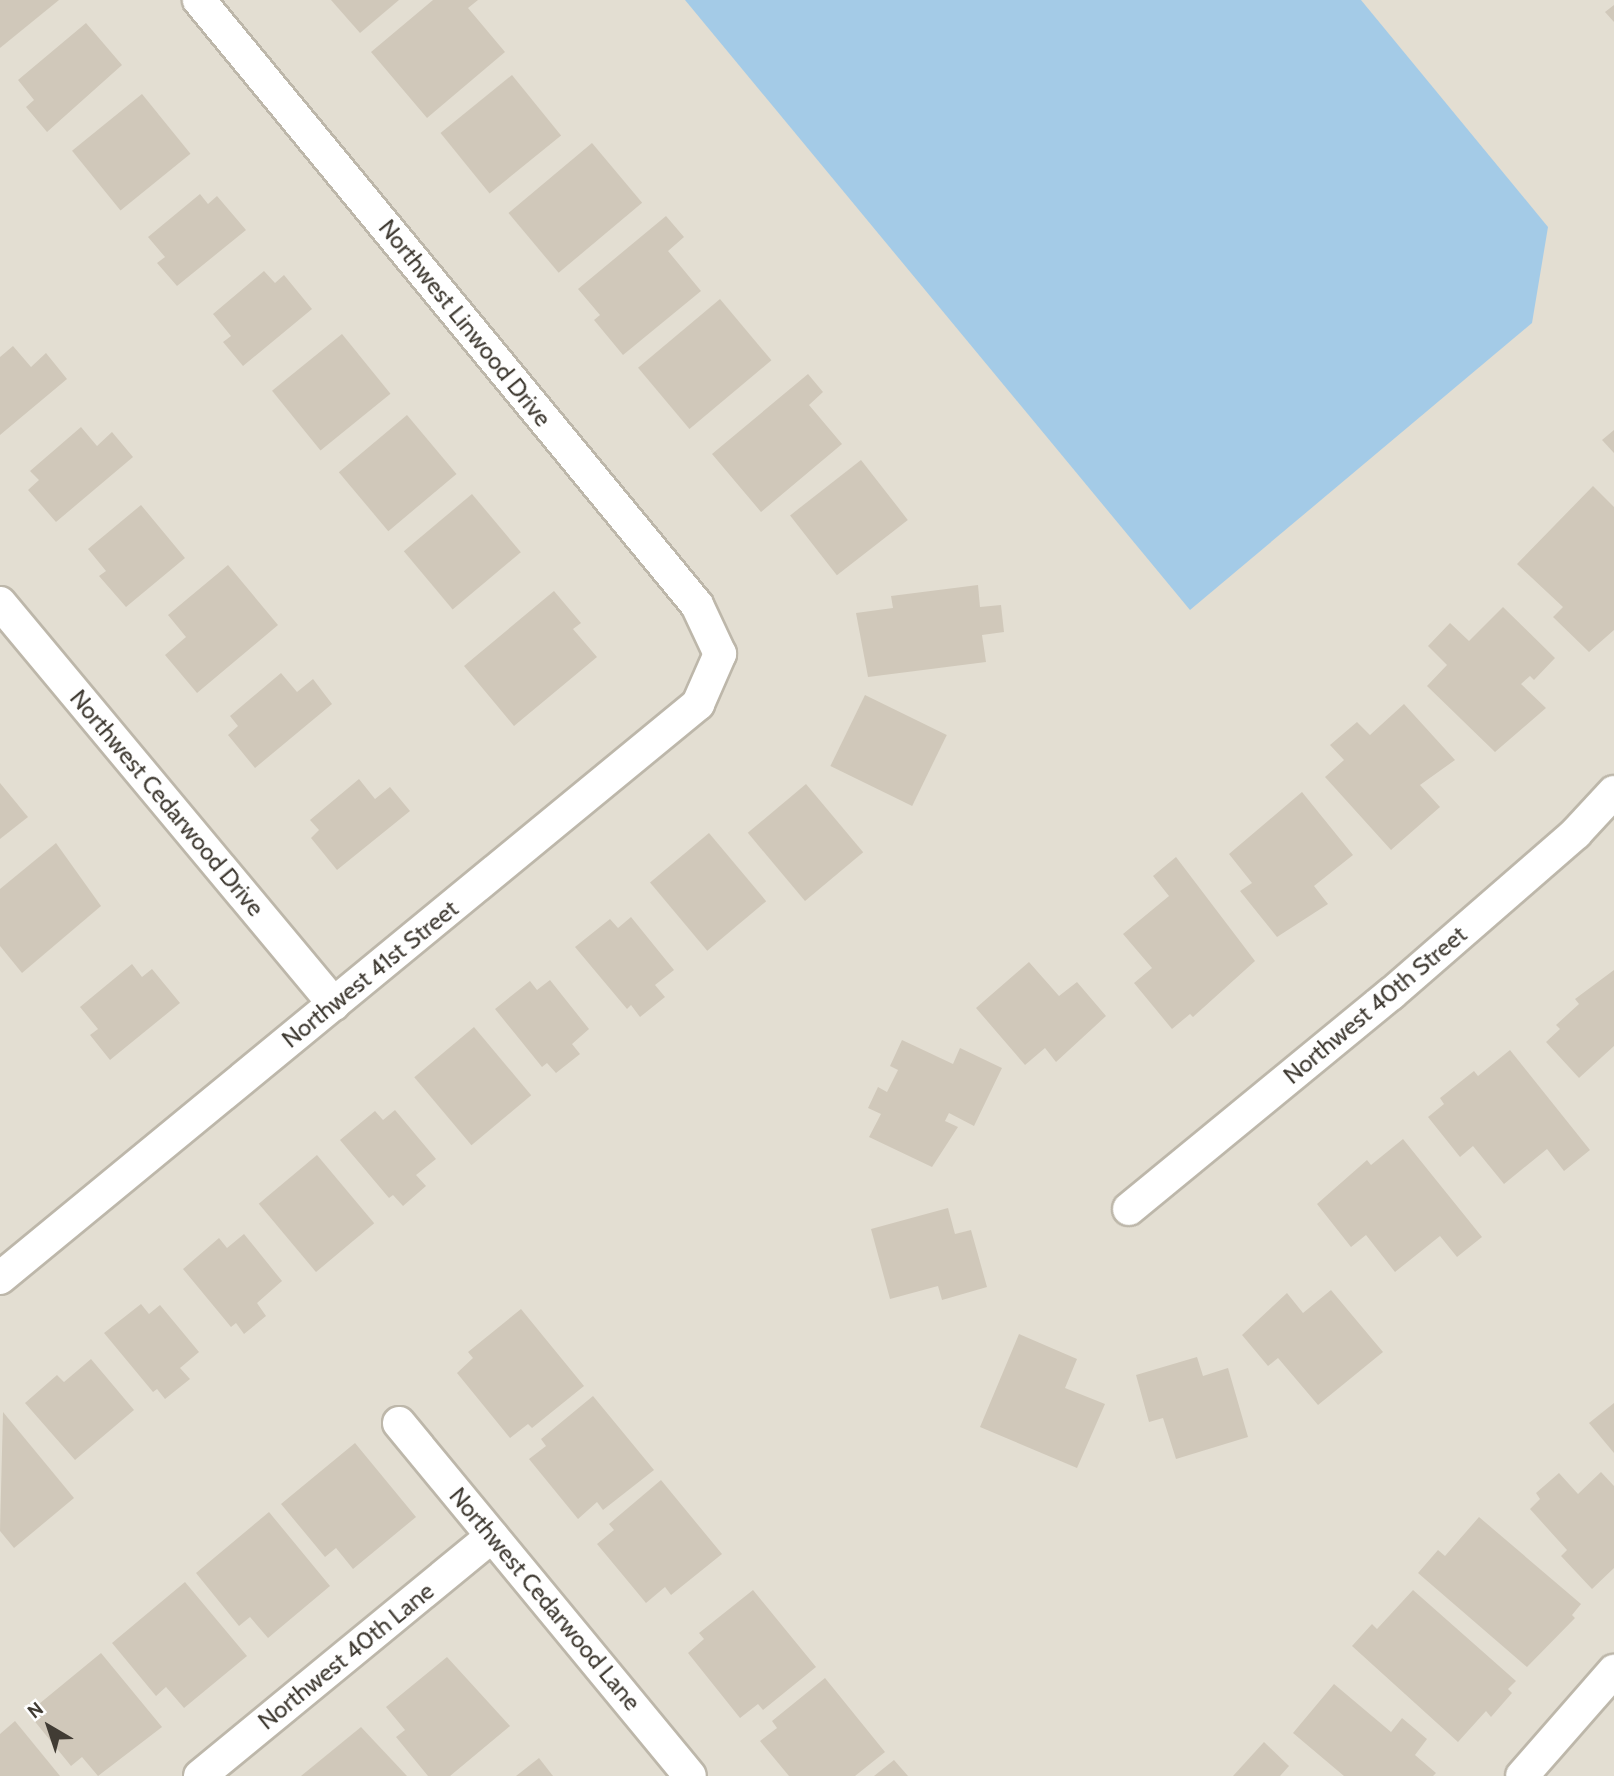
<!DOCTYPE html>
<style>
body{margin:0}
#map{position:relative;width:1614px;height:1776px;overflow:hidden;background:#f0ece3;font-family:Cabin,sans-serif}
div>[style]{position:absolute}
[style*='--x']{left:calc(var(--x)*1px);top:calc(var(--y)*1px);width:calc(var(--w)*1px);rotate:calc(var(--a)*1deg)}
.residential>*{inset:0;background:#e3ded2;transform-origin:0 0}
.water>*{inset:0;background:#a4cbe7}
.building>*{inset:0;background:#d0c8ba;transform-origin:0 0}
.roads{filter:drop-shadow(2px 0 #bdb7aa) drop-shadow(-2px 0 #bdb7aa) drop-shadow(0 2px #bdb7aa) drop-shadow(0 -2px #bdb7aa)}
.minor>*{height:32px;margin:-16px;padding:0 16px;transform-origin:16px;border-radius:16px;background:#fff}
span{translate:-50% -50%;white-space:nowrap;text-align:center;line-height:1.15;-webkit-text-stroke:5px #fff;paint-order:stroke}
.street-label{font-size:24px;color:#413c34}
.north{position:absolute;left:14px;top:1692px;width:70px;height:70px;-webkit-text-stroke:5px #fff;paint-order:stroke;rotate:321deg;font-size:19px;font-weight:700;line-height:28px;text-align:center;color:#413c34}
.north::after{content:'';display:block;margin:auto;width:24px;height:32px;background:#413c34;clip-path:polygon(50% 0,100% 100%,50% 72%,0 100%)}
</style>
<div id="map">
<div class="residential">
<div style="left:0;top:0;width:1614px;height:1776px"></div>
</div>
<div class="water">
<div style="clip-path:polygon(685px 0,1361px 0,1548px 227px,1532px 323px,1190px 610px)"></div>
</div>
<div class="building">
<div style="clip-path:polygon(0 0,59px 0,0 48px)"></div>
<div style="clip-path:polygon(331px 0,399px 0,360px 33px)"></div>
<div style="clip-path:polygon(433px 0,478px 0,468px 8px,505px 52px,427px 118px,371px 52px)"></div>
<div style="clip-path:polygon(1614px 5px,1614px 22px,1605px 12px)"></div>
<div style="clip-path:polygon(86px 23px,122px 65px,47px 132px,26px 107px,34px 100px,18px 80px)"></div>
<div style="left:512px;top:75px;width:78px;height:92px;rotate:51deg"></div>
<div style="left:142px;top:94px;width:77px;height:90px;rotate:51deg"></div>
<div style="left:592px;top:143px;width:78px;height:109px;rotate:50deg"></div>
<div style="clip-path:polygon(200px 194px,208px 204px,217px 196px,246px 230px,177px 286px,157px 263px,165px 257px,148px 237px)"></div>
<div style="clip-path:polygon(666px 216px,684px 237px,668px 251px,701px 291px,623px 355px,594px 320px,600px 315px,578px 289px)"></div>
<div style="clip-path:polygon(264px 271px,275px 283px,284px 275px,312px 309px,243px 366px,223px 342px,231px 336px,213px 314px)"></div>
<div style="left:720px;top:299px;width:80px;height:107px;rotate:50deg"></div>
<div style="left:342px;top:334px;width:77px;height:90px;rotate:51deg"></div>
<div style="clip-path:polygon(13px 346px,31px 367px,46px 353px,67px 379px,0 435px,0 357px)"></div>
<div style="clip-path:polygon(808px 374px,823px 392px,809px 405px,842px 444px,761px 512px,712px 454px)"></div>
<div style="left:407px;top:415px;width:77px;height:89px;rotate:50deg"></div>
<div style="clip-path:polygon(81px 427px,97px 446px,112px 432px,133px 457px,56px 522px,28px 490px,39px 480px,30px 471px)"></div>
<div style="clip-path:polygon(1614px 430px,1614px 453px,1602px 440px)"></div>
<div style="left:861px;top:460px;width:76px;height:90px;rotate:52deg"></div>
<div style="clip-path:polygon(1593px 486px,1614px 507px,1614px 630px,1589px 652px,1553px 617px,1563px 607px,1517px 564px)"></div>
<div style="left:472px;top:494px;width:76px;height:89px;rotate:50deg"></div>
<div style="clip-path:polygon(141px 505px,185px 558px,126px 607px,99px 576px,106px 571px,88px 549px)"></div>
<div style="clip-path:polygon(228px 565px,278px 625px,197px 693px,165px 655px,186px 637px,168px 615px)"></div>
<div style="clip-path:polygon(978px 585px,980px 607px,1001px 605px,1004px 632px,982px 635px,986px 662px,868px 677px,856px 613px,893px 608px,891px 596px)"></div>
<div style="clip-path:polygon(554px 591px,581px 623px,573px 629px,597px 657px,514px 726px,464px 666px)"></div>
<div style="clip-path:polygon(1503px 607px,1555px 658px,1534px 680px,1530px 676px,1521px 684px,1546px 708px,1495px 752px,1427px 686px,1447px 665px,1428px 646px,1450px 623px,1469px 641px)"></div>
<div style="clip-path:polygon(281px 673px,297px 692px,313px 679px,332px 704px,255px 768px,228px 735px,238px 726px,230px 716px)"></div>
<div style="left:865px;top:695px;width:91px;height:79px;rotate:26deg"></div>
<div style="clip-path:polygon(1404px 704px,1455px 760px,1420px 785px,1440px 807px,1391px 850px,1325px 777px,1344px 760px,1330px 745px,1357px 722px,1370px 735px)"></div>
<div style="clip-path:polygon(359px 779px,375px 799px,390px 787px,410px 811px,337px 870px,311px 838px,319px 830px,310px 820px)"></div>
<div style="clip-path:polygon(0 783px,28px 817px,0 839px)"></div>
<div style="left:806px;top:784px;width:89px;height:76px;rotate:50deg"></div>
<div style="clip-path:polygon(1302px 792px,1353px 855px,1314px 886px,1328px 904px,1277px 937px,1240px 891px,1252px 883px,1229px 854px)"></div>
<div style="left:709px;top:833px;width:89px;height:77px;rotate:50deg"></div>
<div style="clip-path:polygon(56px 843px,101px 906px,22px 973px,0 946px,0 889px)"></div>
<div style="clip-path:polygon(1176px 857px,1255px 961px,1193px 1017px,1190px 1014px,1172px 1029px,1134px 983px,1152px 968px,1123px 934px,1169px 896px,1153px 876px)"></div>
<div style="clip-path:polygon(631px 917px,674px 970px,655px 985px,665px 997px,640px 1017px,631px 1005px,627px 1009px,575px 947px,610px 919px,618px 928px)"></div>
<div style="clip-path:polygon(1029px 962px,1059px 996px,1077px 982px,1106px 1016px,1056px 1062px,1045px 1048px,1025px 1065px,976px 1008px)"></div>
<div style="clip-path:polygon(132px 964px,142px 977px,152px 969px,180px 1003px,110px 1060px,90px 1035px,98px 1029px,80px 1007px)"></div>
<div style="clip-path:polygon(1614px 970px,1614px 1046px,1579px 1078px,1546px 1042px,1560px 1029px,1556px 1025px,1579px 1004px,1575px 999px)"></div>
<div style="clip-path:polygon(550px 980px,589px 1029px,572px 1044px,580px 1054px,556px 1073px,547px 1063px,542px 1067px,495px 1009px,530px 981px,537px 990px)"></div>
<div style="left:474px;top:1027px;width:89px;height:78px;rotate:50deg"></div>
<div style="clip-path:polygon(902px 1040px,953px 1064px,960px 1048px,1002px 1068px,974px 1126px,949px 1113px,945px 1121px,958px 1127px,932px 1167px,869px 1137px,881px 1114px,868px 1108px,878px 1087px,887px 1092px,898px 1070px,890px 1066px)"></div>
<div style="clip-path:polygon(1510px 1050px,1590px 1150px,1564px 1171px,1547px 1149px,1504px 1184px,1473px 1146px,1460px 1157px,1428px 1117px,1444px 1104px,1440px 1098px,1474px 1071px,1478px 1076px)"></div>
<div style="clip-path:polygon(395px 1110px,436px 1159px,416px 1175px,426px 1186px,403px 1206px,393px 1195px,389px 1198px,340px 1140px,375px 1111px,383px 1120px)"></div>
<div style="clip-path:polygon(1403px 1139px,1482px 1237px,1457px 1257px,1440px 1236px,1395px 1272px,1366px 1235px,1351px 1247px,1317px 1204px,1367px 1160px,1371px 1165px)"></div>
<div style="left:317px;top:1155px;width:89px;height:76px;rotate:50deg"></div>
<div style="clip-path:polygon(948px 1208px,955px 1234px,971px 1230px,987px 1287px,942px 1300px,938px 1286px,890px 1299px,871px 1229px)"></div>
<div style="clip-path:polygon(244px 1234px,282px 1281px,257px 1303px,266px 1316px,244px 1334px,236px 1323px,231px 1327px,183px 1269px,219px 1238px,227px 1248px)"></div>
<div style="clip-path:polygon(1331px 1290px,1383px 1352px,1318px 1405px,1278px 1358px,1268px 1366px,1242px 1335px,1287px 1293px,1303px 1313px)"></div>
<div style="clip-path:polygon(141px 1304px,149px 1314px,160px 1305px,199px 1352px,180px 1368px,190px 1379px,165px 1399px,157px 1389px,153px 1392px,104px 1333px)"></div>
<div style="clip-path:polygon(521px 1309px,584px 1386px,532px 1428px,528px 1424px,510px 1438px,457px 1373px,473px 1358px,468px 1352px)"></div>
<div style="clip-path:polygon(1019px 1334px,1077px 1359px,1065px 1388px,1105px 1404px,1077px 1468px,980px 1427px)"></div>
<div style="clip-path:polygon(1197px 1357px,1203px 1376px,1228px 1368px,1248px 1437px,1176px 1459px,1163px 1418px,1149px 1422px,1136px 1375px)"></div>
<div style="clip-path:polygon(91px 1359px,134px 1410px,75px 1460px,25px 1403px,57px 1375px,64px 1382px)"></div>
<div style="clip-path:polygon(593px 1396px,654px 1470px,603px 1510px,597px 1502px,578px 1519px,529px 1459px,546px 1446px,541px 1439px)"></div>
<div style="clip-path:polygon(1614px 1403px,1614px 1453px,1589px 1423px)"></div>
<div style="clip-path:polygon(3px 1412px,74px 1498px,14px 1548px,0 1531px)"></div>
<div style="clip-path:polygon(355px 1443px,416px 1517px,353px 1569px,336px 1548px,325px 1557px,281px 1504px)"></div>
<div style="clip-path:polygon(1601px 1472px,1614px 1486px,1614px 1568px,1592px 1589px,1561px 1556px,1567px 1550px,1530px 1509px,1540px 1499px,1536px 1493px,1559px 1473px,1578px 1494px)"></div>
<div style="clip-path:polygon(661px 1480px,722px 1554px,671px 1595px,665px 1587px,646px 1603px,597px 1544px,614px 1530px,609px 1524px)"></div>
<div style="clip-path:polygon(269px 1512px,330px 1586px,268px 1638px,250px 1617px,239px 1626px,196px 1573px)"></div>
<div style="clip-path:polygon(1479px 1517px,1581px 1604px,1572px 1615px,1575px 1618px,1527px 1667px,1418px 1573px,1438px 1550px,1445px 1556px)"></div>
<div style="clip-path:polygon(185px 1582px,247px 1656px,184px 1708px,166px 1687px,156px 1696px,112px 1643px)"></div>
<div style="clip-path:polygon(753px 1590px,816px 1667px,763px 1710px,758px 1704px,740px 1718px,688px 1653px,704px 1639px,699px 1633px)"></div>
<div style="clip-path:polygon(1413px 1590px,1516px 1681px,1508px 1689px,1512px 1693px,1491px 1717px,1486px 1711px,1458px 1742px,1352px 1646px,1372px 1624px,1377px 1629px)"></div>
<div style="clip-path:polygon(101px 1653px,162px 1727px,98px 1776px,82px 1757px,71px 1766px,28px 1713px)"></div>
<div style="clip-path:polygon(447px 1657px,510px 1726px,450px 1776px,428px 1776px,396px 1737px,405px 1730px,386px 1707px)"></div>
<div style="clip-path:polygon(825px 1678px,885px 1752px,855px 1776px,789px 1776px,760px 1741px,777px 1728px,772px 1721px)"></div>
<div style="clip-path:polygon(1334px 1684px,1391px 1732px,1402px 1718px,1427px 1739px,1415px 1755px,1436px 1773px,1433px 1776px,1344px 1776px,1293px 1733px)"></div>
<div style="clip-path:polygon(15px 1721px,60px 1776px,0 1776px,0 1734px)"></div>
<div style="clip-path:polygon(361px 1727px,407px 1776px,301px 1776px)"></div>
<div style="clip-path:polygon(1264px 1742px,1289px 1766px,1280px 1776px,1233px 1776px)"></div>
<div style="clip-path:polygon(539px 1758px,553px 1776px,516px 1776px)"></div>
<div style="clip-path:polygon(894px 1760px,908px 1776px,874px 1776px)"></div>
</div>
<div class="roads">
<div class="minor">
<div style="--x:0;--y:603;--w:522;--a:50.21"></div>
<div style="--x:1129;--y:1209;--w:339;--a:-39.4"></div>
<div style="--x:1391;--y:994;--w:245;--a:-41"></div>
<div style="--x:1576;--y:833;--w:56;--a:-47.2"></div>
<div style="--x:0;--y:1278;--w:904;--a:-39.43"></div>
<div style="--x:698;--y:704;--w:55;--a:-66.3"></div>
<div style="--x:720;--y:654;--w:54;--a:-115.1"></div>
<div style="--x:697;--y:605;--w:784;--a:-129.46"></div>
<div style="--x:399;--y:1423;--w:457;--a:50.5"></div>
<div style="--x:200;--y:1776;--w:378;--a:-39.4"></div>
<div style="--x:1522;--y:1776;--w:140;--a:-48.8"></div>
</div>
</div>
<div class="street-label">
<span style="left:465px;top:323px;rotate:51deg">Northwest Linwood Drive</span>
<span style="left:167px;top:803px;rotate:50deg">Northwest Cedarwood Drive</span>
<span style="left:370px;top:974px;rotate:-39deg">Northwest 41st Street</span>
<span style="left:1375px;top:1005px;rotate:-40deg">Northwest 40th Street</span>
<span style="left:545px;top:1599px;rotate:50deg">Northwest Cedarwood Lane</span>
<span style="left:346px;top:1656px;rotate:-39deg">Northwest 40th Lane</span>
</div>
<div class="north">N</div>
</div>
